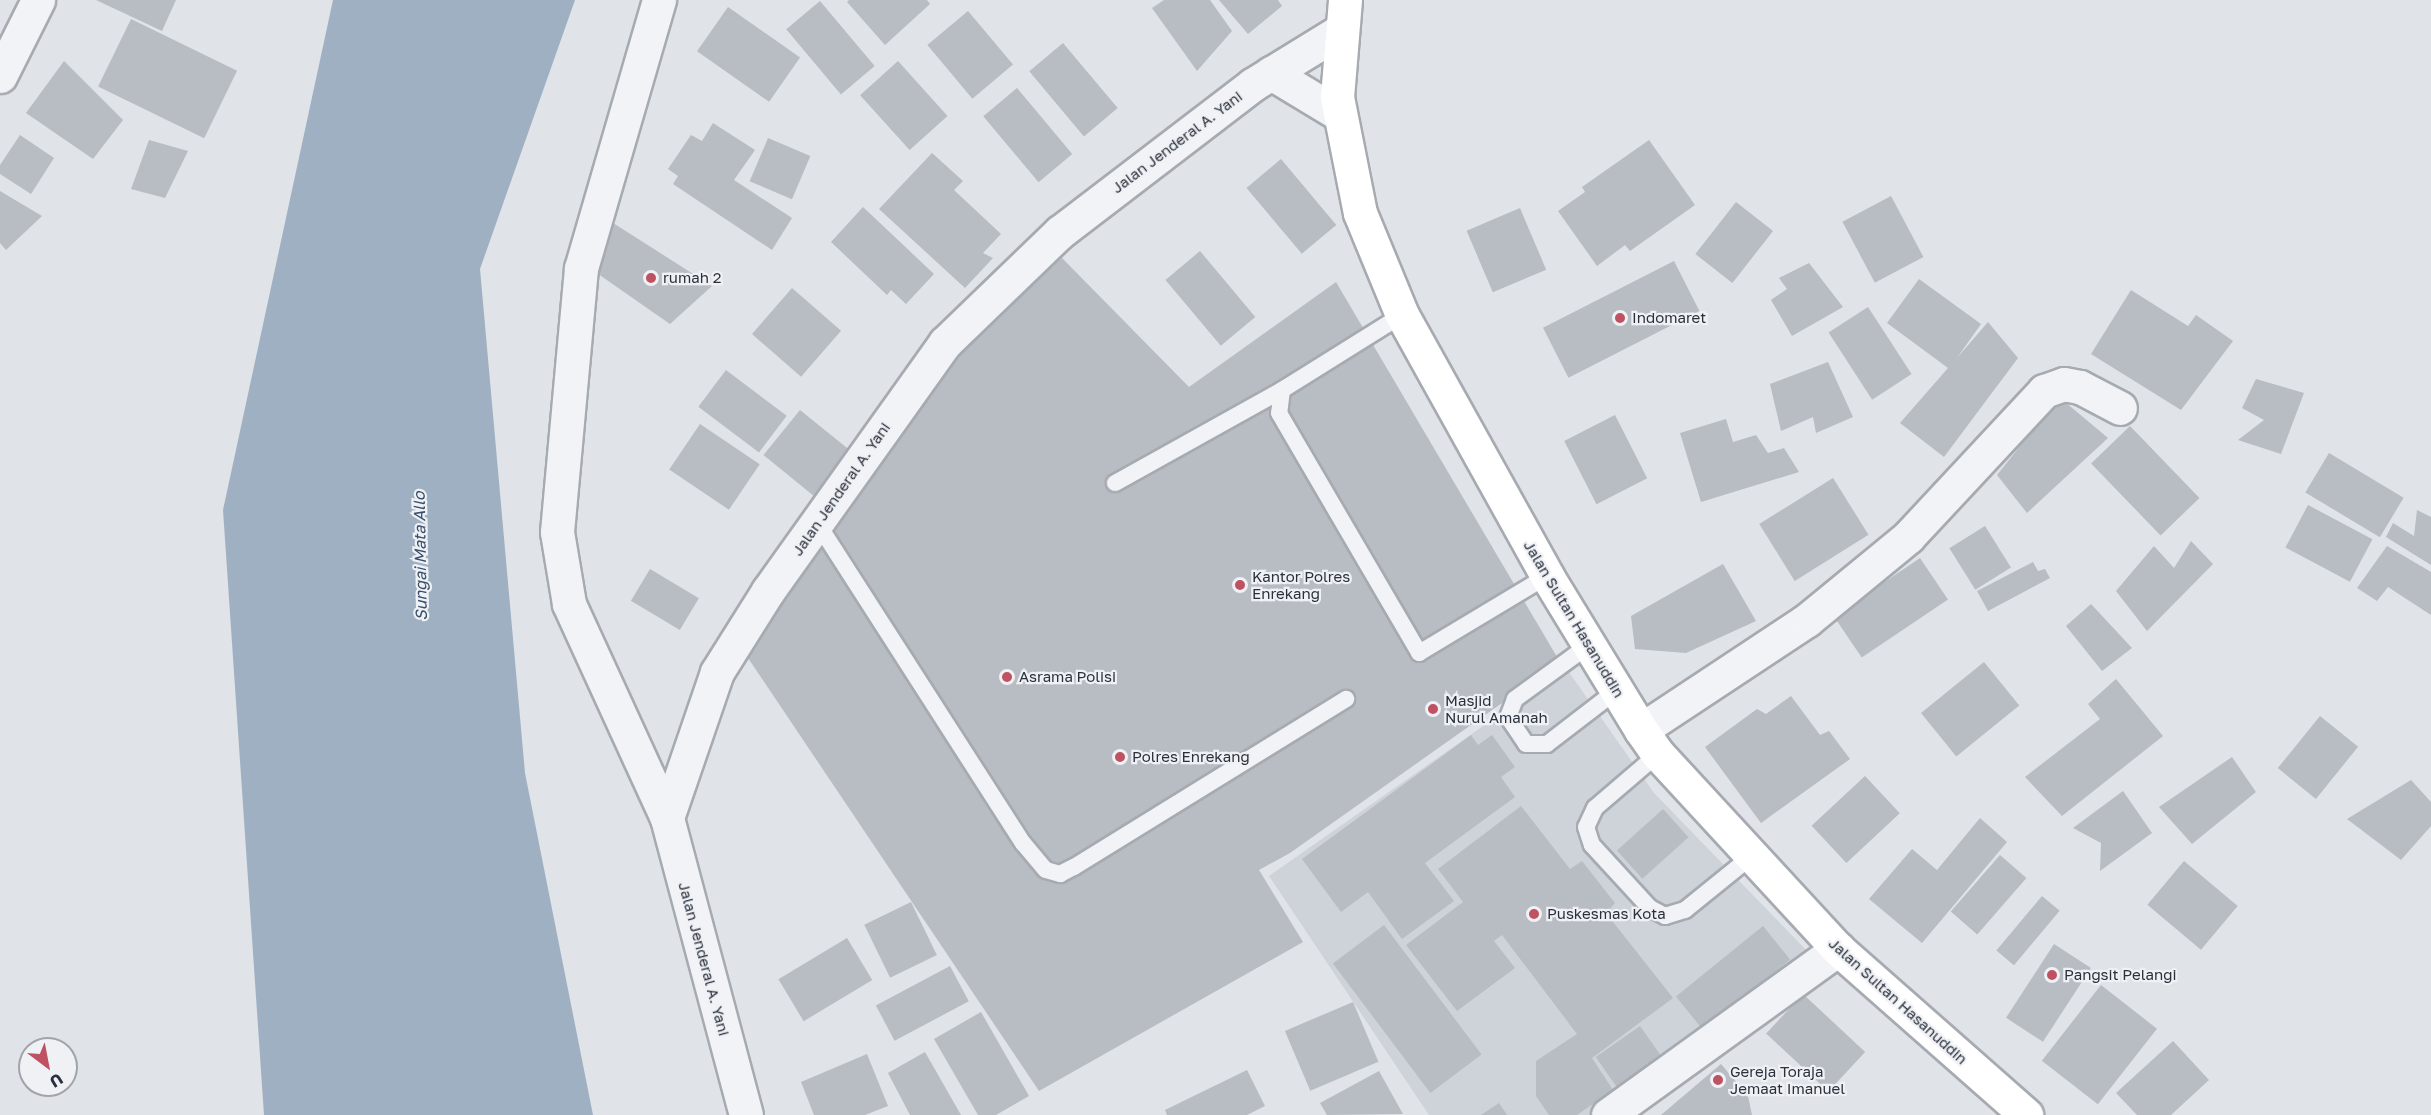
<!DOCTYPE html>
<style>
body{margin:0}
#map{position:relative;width:2431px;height:1115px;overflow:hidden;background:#e0e3e7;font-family:"Golos Text",sans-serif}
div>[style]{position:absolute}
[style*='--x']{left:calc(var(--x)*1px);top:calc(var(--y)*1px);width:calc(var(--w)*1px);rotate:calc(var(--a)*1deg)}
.built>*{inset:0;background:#ced2d9}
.water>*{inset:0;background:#9fb0c3}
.building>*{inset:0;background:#b8bcc3;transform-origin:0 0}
.path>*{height:4px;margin-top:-2px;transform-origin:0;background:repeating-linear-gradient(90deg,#babdc2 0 4.5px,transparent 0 9px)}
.roads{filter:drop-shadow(2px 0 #a6aab1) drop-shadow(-2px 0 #a6aab1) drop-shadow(0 2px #a6aab1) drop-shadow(0 -2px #a6aab1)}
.lane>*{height:16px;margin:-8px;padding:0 8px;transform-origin:8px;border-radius:8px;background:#f2f3f6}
.street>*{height:33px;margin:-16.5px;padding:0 16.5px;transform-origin:16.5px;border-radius:16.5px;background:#f2f3f6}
.highway>*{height:33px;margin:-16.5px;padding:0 16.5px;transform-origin:16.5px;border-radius:16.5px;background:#fff}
.dots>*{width:16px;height:16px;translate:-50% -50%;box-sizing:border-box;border:3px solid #eff1f5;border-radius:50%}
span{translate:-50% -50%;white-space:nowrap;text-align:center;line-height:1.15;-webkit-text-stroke:4.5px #eff1f5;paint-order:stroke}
.street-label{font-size:15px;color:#2a313d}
.poi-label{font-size:15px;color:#2a313d}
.left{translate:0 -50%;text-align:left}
.water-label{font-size:16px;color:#394f6c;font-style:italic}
.north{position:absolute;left:18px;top:1037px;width:60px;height:60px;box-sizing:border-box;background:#eff1f5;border:2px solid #a0a4ab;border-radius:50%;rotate:148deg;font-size:16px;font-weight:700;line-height:24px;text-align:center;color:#2a313d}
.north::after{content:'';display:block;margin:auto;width:21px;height:27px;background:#be5262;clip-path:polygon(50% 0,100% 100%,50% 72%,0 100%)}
</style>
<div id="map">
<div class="built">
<div style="clip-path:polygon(1566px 668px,1654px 793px,1811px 955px,1589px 1115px,1429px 1115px,1269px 876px)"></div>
</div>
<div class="water">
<div style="clip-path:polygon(333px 0,575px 0,480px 269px,525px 773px,593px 1115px,264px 1115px,223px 510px)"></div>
</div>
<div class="building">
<div style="clip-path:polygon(96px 0,176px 0,162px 31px)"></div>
<div style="clip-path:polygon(849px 0,927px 0,930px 4px,885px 45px,847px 2px)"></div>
<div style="clip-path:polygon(1164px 0,1210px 0,1232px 31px,1197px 71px,1152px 8px)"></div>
<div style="clip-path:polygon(1219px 0,1278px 0,1282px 6px,1248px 34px)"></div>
<div style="left:820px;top:1px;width:85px;height:44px;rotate:50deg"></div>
<div style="left:728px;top:7px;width:88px;height:54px;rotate:35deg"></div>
<div style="left:968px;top:11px;width:70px;height:53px;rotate:50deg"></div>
<div style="left:131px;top:19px;width:118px;height:75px;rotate:26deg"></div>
<div style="left:1063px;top:43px;width:85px;height:44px;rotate:50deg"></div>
<div style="clip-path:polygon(64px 61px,123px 120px,93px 159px,26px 113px)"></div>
<div style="left:898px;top:61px;width:74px;height:51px;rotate:48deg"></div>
<div style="left:1017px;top:88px;width:86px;height:44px;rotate:50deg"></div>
<div style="clip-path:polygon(713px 123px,755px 150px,734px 180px,792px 218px,772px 250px,673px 184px,678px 176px,668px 169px,691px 135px,702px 141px)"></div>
<div style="clip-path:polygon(20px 135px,54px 158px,31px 194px,0 174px,0 165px)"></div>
<div style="left:768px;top:138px;width:46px;height:47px;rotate:23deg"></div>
<div style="clip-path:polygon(149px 140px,188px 151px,165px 198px,131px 189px)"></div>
<div style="clip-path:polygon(1649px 140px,1695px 205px,1630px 251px,1625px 245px,1597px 266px,1558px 211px,1585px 192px,1582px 187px)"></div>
<div style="clip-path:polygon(932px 153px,963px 181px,954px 190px,1001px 234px,983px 253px,993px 258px,965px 288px,879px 209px)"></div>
<div style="left:1281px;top:159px;width:86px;height:45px;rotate:50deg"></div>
<div style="clip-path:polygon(0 191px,42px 216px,6px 250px,0 243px)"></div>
<div style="left:1891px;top:196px;width:69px;height:55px;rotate:62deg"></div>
<div style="left:1736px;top:202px;width:47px;height:66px;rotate:38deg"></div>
<div style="clip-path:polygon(863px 207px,934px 274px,906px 304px,891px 290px,887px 295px,831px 242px)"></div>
<div style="left:1520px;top:208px;width:67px;height:58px;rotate:67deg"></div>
<div style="clip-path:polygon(610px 221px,712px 286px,670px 324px,591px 269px)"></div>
<div style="left:1200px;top:251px;width:86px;height:45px;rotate:50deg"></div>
<div style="clip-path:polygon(1062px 258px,1189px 387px,1336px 282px,1560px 662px,1290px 853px,1259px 870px,1303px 942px,1039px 1091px,746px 655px,941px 361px)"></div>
<div style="left:1674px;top:261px;width:56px;height:147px;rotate:63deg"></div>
<div style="clip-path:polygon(1809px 263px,1843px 307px,1792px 336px,1771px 300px,1787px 289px,1779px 278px)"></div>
<div style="clip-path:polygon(1919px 279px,1981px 324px,1957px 358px,1988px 322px,2018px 358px,1944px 457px,1900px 423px,1948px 368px,1887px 323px)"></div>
<div style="left:792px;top:288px;width:65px;height:61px;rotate:41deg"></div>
<div style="clip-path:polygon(2131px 290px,2188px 326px,2196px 315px,2233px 341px,2181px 410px,2091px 354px)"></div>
<div style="left:1868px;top:307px;width:80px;height:47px;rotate:57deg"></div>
<div style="clip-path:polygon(1828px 362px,1853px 417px,1816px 433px,1813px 417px,1781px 431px,1770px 384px)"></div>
<div style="left:726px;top:370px;width:76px;height:46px;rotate:37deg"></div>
<div style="clip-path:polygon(2256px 379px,2304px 393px,2281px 454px,2238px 440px,2264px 420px,2242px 408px)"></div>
<div style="clip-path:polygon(2059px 397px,2108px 438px,2027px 513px,1997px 475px)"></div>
<div style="left:800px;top:410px;width:72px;height:58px;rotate:39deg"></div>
<div style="left:1615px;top:415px;width:71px;height:57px;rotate:63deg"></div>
<div style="clip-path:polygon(1726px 419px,1733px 442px,1756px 435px,1768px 453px,1784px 448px,1799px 472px,1701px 502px,1680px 433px)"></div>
<div style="left:700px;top:424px;width:72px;height:55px;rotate:34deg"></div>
<div style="left:2130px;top:426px;width:100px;height:54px;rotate:46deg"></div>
<div style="left:2329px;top:453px;width:87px;height:46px;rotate:31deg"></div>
<div style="left:1833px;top:478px;width:67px;height:87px;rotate:58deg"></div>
<div style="left:2308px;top:505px;width:73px;height:48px;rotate:28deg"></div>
<div style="clip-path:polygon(2417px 510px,2431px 517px,2431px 565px,2386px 537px,2393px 523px,2414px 536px)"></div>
<div style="left:1985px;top:526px;width:49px;height:42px;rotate:58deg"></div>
<div style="clip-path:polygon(2191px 541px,2213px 564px,2147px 631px,2116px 591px,2154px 546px,2174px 568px)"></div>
<div style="clip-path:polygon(2387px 546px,2431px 572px,2431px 615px,2388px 587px,2377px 601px,2357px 588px)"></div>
<div style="left:1920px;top:558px;width:50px;height:104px;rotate:56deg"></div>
<div style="clip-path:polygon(2033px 562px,2038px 571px,2045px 569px,2050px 578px,1988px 611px,1977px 591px)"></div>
<div style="clip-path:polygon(1723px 564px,1756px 621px,1686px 653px,1635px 649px,1631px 616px)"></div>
<div style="left:650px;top:569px;width:57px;height:37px;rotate:31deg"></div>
<div style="clip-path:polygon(2091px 604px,2132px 648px,2102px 671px,2066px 626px)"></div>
<div style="left:1984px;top:662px;width:56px;height:81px;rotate:51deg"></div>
<div style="clip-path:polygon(2116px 679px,2163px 736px,2062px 816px,2025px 777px,2100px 719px,2088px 704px)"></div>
<div style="clip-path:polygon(1791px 696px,1820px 735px,1829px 731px,1850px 759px,1761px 823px,1705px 747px,1757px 709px,1766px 714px)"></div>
<div style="left:2320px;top:716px;width:49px;height:67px;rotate:39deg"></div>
<div style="clip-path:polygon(1471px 735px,1478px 745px,1492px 735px,1515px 767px,1501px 777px,1515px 797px,1425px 863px,1454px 901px,1402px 939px,1368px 892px,1341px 912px,1302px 859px)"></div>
<div style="clip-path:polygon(2232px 757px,2256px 792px,2192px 844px,2159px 807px)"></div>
<div style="left:1865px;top:776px;width:51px;height:73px;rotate:47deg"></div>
<div style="clip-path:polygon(2411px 780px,2431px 802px,2431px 826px,2401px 860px,2347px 819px)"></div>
<div style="clip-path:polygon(2123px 791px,2152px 833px,2100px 871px,2101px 843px,2073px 828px)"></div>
<div style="clip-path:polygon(1521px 806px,1570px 869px,1582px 861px,1615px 903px,1606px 913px,1673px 998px,1592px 1058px,1613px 1090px,1577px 1115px,1549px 1115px,1536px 1096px,1536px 1061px,1577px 1034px,1502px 935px,1494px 941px,1515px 968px,1457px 1011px,1406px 945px,1463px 902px,1438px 869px)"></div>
<div style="left:1663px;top:809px;width:38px;height:62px;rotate:48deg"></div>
<div style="clip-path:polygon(1980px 818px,2007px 842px,1922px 943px,1869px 899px,1912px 849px,1937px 870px)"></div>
<div style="left:2000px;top:855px;width:35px;height:75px;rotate:41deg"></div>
<div style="left:2184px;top:861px;width:70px;height:57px;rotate:40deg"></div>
<div style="left:2042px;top:896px;width:23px;height:71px;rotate:40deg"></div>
<div style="left:911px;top:902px;width:59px;height:52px;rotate:64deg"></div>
<div style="left:1384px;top:925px;width:162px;height:64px;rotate:53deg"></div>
<div style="left:1763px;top:926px;width:43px;height:112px;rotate:51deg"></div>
<div style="left:847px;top:938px;width:49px;height:80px;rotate:59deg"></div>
<div style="left:2054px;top:944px;width:44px;height:88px;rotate:33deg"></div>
<div style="left:950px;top:966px;width:40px;height:84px;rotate:62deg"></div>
<div style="left:2101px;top:985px;width:71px;height:96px;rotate:38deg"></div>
<div style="left:1803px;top:994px;width:85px;height:54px;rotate:43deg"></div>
<div style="left:1353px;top:1002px;width:65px;height:74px;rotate:67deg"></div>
<div style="clip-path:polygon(981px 1012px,1029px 1096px,996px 1115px,978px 1115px,934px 1039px)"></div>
<div style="left:1640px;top:1026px;width:37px;height:54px;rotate:55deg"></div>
<div style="clip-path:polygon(2173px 1041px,2209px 1080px,2171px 1115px,2137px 1115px,2116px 1093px)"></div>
<div style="clip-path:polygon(925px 1052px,961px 1115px,910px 1115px,888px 1073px)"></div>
<div style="clip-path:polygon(867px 1054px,888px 1106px,865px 1115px,814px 1115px,801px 1082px)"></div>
<div style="clip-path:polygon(1721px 1064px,1748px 1096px,1752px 1115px,1661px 1115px)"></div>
<div style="clip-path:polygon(1247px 1070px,1265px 1106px,1247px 1115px,1167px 1115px,1165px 1110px)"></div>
<div style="clip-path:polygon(1379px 1071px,1403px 1114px,1327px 1115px,1320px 1103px)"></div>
<div style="clip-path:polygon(1499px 1103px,1507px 1115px,1481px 1115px)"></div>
</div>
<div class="path">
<div style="--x:1368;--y:685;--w:32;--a:-32"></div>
</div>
<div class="roads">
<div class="lane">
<div style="--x:1282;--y:390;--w:23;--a:97"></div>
<div style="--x:1279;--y:413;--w:278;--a:59.7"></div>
<div style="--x:1419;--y:653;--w:149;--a:-31"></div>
<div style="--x:1115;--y:483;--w:191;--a:-29.1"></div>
<div style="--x:1282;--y:390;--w:142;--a:-32"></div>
<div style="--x:818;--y:524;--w:379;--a:57.3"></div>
<div style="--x:1023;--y:843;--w:35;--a:50"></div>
<div style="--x:1046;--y:870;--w:15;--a:16"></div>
<div style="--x:1060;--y:874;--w:16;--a:-27"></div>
<div style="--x:1074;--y:867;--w:320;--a:-31.7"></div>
<div style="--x:1589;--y:645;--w:92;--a:143.9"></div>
<div style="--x:1515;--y:699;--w:19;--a:111"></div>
<div style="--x:1508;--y:717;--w:32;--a:56"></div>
<div style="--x:1526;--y:744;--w:21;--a:0"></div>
<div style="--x:1547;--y:744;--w:88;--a:-37.6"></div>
<div style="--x:1658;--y:754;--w:83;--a:139.4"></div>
<div style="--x:1595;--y:808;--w:21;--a:115"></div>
<div style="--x:1586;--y:827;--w:19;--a:72"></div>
<div style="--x:1592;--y:845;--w:86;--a:47.4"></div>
<div style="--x:1650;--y:908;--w:17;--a:28"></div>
<div style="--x:1665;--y:916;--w:21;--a:-17"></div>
<div style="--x:1685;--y:910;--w:87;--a:-39"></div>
</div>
<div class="street">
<div style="--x:659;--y:0;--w:279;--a:106.2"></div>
<div style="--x:581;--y:268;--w:265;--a:95.2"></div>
<div style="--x:557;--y:532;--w:73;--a:80.5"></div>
<div style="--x:569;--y:604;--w:235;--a:65.4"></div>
<div style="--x:1271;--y:73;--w:79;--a:31.1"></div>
<div style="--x:0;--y:76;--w:85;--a:-63.4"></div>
<div style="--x:1641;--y:730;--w:199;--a:-33.5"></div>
<div style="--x:1807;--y:620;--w:131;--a:-39.4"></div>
<div style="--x:1908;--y:537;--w:200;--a:-47"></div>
<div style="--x:2044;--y:391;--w:21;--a:-19"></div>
<div style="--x:2064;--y:384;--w:16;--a:11"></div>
<div style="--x:2080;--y:387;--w:45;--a:27.7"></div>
<div style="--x:746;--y:1115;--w:307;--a:-104.9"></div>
<div style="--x:667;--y:818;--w:154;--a:-71.1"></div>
<div style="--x:717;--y:672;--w:96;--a:-57.8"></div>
<div style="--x:768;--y:591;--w:305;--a:-54.5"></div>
<div style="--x:945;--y:343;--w:160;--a:-44"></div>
<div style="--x:1060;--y:232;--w:242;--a:-37.4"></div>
<div style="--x:1252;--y:85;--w:103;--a:-31.5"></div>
<div style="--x:1608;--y:1115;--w:284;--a:-35.8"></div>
</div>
<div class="highway">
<div style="--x:1345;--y:0;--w:97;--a:94.7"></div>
<div style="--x:1337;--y:97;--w:118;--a:78.8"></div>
<div style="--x:1360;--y:213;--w:110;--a:67.6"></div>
<div style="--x:1402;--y:315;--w:299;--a:60.9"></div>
<div style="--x:1547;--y:576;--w:180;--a:58.6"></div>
<div style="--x:1641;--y:730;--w:29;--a:55"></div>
<div style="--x:1658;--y:754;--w:265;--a:47.3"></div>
<div style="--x:1838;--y:949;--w:251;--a:41.4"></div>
</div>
</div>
<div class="dots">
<div style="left:651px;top:278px;background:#be5262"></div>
<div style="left:1620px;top:318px;background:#be5262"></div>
<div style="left:1240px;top:585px;background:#be5262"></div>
<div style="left:1007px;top:677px;background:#be5262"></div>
<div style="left:1433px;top:709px;background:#be5262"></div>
<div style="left:1120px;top:757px;background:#be5262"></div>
<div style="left:1534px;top:914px;background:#be5262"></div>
<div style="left:2052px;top:975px;background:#be5262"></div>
<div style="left:1718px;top:1080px;background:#be5262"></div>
</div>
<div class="street-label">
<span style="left:1177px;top:142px;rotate:-37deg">Jalan Jenderal A. Yani</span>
<span style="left:841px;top:489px;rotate:-55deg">Jalan Jenderal A. Yani</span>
<span style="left:1574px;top:619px;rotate:59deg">Jalan Sultan Hasanuddin</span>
<span style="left:704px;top:959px;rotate:75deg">Jalan Jenderal A. Yani</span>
<span style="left:1898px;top:1001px;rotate:42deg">Jalan Sultan Hasanuddin</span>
</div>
<div class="poi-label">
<span class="left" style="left:663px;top:278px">rumah 2</span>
<span class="left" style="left:1632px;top:318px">Indomaret</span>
<span class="left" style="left:1252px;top:585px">Kantor Polres<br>Enrekang</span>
<span class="left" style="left:1019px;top:677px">Asrama Polisi</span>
<span class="left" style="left:1445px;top:709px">Masjid<br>Nurul Amanah</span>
<span class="left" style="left:1132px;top:757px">Polres Enrekang</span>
<span class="left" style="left:1547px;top:914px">Puskesmas Kota</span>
<span class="left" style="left:2064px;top:975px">Pangsit Pelangi</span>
<span class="left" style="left:1730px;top:1080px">Gereja Toraja<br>Jemaat Imanuel</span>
</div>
<div class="water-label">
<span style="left:420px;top:556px;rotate:-91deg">Sungai Mata Allo</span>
</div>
<div class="north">U</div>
</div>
